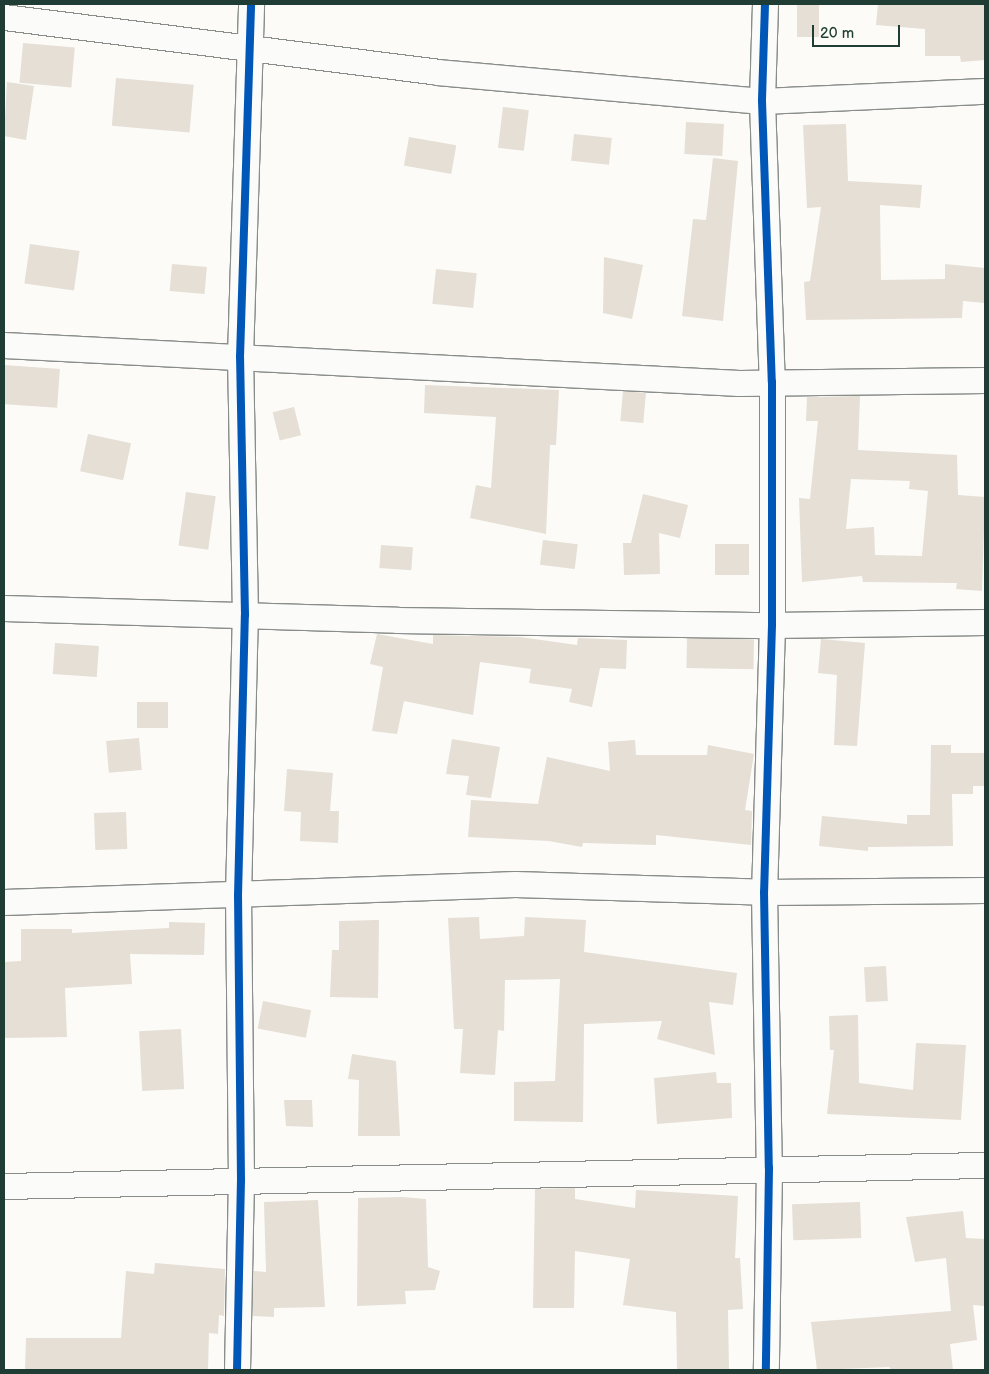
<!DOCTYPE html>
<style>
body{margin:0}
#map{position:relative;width:989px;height:1374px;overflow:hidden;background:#fcfbf8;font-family:"Balsamiq Sans",sans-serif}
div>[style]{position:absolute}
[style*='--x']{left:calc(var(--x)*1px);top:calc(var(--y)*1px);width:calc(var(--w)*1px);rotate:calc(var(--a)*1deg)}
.building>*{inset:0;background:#e5dfd5;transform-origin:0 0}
.roads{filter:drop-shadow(1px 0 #888d8a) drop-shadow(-1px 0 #888d8a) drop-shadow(0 1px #888d8a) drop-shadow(0 -1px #888d8a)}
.minor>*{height:25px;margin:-12.5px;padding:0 12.5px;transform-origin:12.5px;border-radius:12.5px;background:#fbfbf9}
.cycleway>*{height:8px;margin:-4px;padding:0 4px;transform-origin:4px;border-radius:4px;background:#0057b8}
span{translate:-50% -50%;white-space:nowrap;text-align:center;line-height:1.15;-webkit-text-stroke:4px #fdfcf7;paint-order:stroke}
.frame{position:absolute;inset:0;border:5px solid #1f3d34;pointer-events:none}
.scale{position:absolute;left:812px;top:25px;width:88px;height:22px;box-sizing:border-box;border:2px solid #1f3d34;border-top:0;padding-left:6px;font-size:15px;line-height:18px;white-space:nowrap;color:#1f3d34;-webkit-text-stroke:4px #fdfcf7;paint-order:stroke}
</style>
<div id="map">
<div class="building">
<div style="left:797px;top:4px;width:22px;height:33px"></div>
<div style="clip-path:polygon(878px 4px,985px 4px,985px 60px,961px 62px,960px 56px,925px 56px,925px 29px,876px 25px)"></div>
<div style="left:23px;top:43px;width:52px;height:40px;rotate:5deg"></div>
<div style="left:116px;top:78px;width:78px;height:48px;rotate:5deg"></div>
<div style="clip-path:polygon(7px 82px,34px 86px,26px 140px,4px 136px)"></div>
<div style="left:503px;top:107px;width:26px;height:41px;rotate:7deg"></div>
<div style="left:686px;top:122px;width:38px;height:32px;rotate:3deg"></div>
<div style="clip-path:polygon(846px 124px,848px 181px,922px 185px,920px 208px,880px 205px,881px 280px,945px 279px,945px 264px,985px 268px,985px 303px,963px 301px,962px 318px,806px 320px,804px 282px,810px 281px,821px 207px,807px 208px,803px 125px)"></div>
<div style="left:574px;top:134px;width:38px;height:27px;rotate:6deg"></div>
<div style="left:409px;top:137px;width:48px;height:29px;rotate:10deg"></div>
<div style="clip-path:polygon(713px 158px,738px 161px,723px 321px,682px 316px,693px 219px,706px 220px)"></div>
<div style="left:30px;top:244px;width:50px;height:40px;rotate:8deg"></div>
<div style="clip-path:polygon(604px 257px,643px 265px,632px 319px,603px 313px)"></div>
<div style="left:172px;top:264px;width:35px;height:27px;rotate:5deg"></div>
<div style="left:436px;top:269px;width:41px;height:35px;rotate:6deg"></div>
<div style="left:4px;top:365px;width:56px;height:39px;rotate:4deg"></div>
<div style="clip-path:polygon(425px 385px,559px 390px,556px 445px,550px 445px,546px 534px,470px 518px,476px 485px,491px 488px,496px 417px,424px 413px)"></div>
<div style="left:623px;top:391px;width:23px;height:30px;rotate:5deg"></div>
<div style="clip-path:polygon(evenodd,860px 396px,858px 450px,957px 455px,958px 495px,985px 497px,982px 591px,956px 589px,957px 583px,863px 582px,862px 576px,802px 582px,799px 498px,810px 499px,818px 421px,806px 421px,807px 397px,860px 396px,851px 479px,910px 481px,909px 489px,928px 491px,922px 556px,875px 555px,874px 527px,846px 529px,851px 479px)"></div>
<div style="left:294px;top:407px;width:29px;height:22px;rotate:76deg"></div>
<div style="left:88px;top:434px;width:44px;height:38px;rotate:12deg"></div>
<div style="left:186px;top:492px;width:30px;height:54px;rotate:8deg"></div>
<div style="clip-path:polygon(643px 494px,688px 505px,680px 538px,659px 533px,660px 574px,624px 575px,623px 543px,631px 543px)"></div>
<div style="left:543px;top:540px;width:35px;height:25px;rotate:7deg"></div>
<div style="left:749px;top:544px;width:31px;height:34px;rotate:90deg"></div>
<div style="left:381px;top:545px;width:32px;height:23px;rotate:4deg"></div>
<div style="clip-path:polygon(377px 634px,433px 644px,433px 635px,520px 637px,577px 645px,578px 638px,627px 640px,626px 669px,600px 668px,592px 707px,569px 702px,572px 689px,529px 683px,531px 669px,480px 662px,473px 715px,404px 701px,397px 734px,372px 731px,383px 667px,370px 664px)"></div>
<div style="left:687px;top:638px;width:67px;height:30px;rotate:1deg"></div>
<div style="clip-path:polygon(821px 639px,865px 643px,857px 746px,834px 745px,837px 675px,818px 673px)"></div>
<div style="left:55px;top:643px;width:44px;height:31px;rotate:4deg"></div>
<div style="left:137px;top:702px;width:31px;height:26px"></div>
<div style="left:139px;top:738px;width:32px;height:33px;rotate:85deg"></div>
<div style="clip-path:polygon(452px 739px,500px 747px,491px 798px,466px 795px,469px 776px,446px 774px)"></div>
<div style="clip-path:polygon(635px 740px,636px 755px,707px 755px,708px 745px,754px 754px,745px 810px,752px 811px,751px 845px,656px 835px,656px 845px,583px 843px,582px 847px,549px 841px,468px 837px,471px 800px,538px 804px,547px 757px,610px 771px,608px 742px)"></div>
<div style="clip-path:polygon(931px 745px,951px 745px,951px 753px,985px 753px,985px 786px,973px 786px,973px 794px,952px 794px,953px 846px,868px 847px,868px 851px,819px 846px,822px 816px,907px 824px,907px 815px,930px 815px)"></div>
<div style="clip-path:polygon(287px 769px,333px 773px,330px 811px,339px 811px,338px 843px,300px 841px,301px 812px,284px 811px)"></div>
<div style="left:126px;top:812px;width:37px;height:32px;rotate:88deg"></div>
<div style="clip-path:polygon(479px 917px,480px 939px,524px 936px,525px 917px,586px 920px,584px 952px,737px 973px,733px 1005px,709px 1002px,715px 1055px,657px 1039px,662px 1021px,584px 1024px,583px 1122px,514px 1121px,514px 1082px,555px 1081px,560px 979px,505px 980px,504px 1031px,498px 1030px,495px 1075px,460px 1073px,463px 1029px,454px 1029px,448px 918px)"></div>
<div style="clip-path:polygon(379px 920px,378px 998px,330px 997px,332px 950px,339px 950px,339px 921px)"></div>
<div style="clip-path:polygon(169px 922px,205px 923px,204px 955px,130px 954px,132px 984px,65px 988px,67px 1037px,4px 1038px,4px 962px,21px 961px,21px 929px,72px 929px,72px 933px,169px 928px)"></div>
<div style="left:886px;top:966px;width:35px;height:22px;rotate:87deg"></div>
<div style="left:263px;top:1001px;width:49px;height:28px;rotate:11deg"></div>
<div style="clip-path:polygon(858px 1015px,859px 1083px,913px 1090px,916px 1043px,966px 1045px,961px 1120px,827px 1114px,834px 1050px,830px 1050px,829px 1016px)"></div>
<div style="left:181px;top:1029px;width:60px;height:42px;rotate:87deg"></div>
<div style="clip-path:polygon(352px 1054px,396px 1061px,400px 1136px,358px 1136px,359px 1080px,348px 1079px)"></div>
<div style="clip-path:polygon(716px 1072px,717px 1083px,731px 1083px,732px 1118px,657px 1124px,654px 1078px)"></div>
<div style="clip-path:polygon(284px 1100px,312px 1100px,313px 1127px,286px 1126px)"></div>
<div style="clip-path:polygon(575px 1188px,575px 1199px,635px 1208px,636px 1190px,738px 1196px,735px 1258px,740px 1258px,743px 1309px,728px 1310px,729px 1370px,677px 1370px,676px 1312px,623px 1305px,630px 1259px,575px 1251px,574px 1308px,533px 1308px,535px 1189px)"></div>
<div style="clip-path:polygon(402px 1197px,426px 1199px,428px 1267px,440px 1271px,435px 1290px,405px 1291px,406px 1304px,357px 1306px,358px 1198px)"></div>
<div style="clip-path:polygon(318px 1200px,325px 1307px,274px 1308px,274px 1317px,253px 1316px,253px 1271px,266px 1272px,264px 1202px)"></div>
<div style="left:860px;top:1202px;width:36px;height:68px;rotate:88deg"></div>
<div style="clip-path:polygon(963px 1211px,966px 1238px,985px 1239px,985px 1306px,973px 1305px,977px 1340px,950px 1344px,953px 1370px,892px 1370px,889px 1367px,817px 1370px,811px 1322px,951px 1311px,946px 1258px,915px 1262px,906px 1217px)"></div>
<div style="clip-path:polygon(155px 1263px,225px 1269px,224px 1316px,219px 1315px,218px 1334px,209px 1333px,208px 1370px,25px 1370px,26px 1338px,121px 1338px,126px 1271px,154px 1274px)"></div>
</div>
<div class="roads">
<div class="minor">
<div style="--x:765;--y:4;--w:97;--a:91.8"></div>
<div style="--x:762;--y:101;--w:281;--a:88"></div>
<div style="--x:772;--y:382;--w:243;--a:90"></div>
<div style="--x:772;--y:625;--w:267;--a:91.7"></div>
<div style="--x:764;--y:892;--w:276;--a:89"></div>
<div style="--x:769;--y:1168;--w:202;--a:90.9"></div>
<div style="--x:4;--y:17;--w:436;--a:7.2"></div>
<div style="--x:437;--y:72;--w:326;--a:5.1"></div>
<div style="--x:762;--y:101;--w:223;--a:-2.6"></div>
<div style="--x:4;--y:345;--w:736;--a:2.96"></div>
<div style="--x:739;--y:383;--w:246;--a:-0.7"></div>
<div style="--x:4;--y:608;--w:393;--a:1.7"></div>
<div style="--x:397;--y:620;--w:375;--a:0.8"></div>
<div style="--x:772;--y:625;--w:213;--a:-0.8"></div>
<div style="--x:4;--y:902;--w:511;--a:-2.02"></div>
<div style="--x:515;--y:884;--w:249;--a:1.8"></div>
<div style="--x:764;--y:892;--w:221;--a:-0.5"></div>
<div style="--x:4;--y:1186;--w:981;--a:-1.23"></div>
<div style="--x:237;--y:1370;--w:190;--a:-88.8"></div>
<div style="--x:241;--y:1180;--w:284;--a:-90.6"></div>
<div style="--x:238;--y:896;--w:281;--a:-88.6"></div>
<div style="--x:245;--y:615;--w:258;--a:-91.1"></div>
<div style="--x:240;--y:357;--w:353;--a:-88.2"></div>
</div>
</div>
<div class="cycleway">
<div style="--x:765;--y:4;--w:97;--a:91.8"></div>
<div style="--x:762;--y:101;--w:281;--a:88"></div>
<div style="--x:772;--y:382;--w:243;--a:90"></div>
<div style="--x:772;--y:625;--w:267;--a:91.7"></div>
<div style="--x:764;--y:892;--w:276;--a:89"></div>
<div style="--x:769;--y:1168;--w:202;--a:90.9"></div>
<div style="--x:237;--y:1370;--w:190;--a:-88.8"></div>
<div style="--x:241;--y:1180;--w:284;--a:-90.6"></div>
<div style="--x:238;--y:896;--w:281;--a:-88.6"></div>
<div style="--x:245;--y:615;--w:258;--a:-91.1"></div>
<div style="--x:240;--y:357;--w:353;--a:-88.2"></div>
</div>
<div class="frame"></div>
<div class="scale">20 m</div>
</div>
